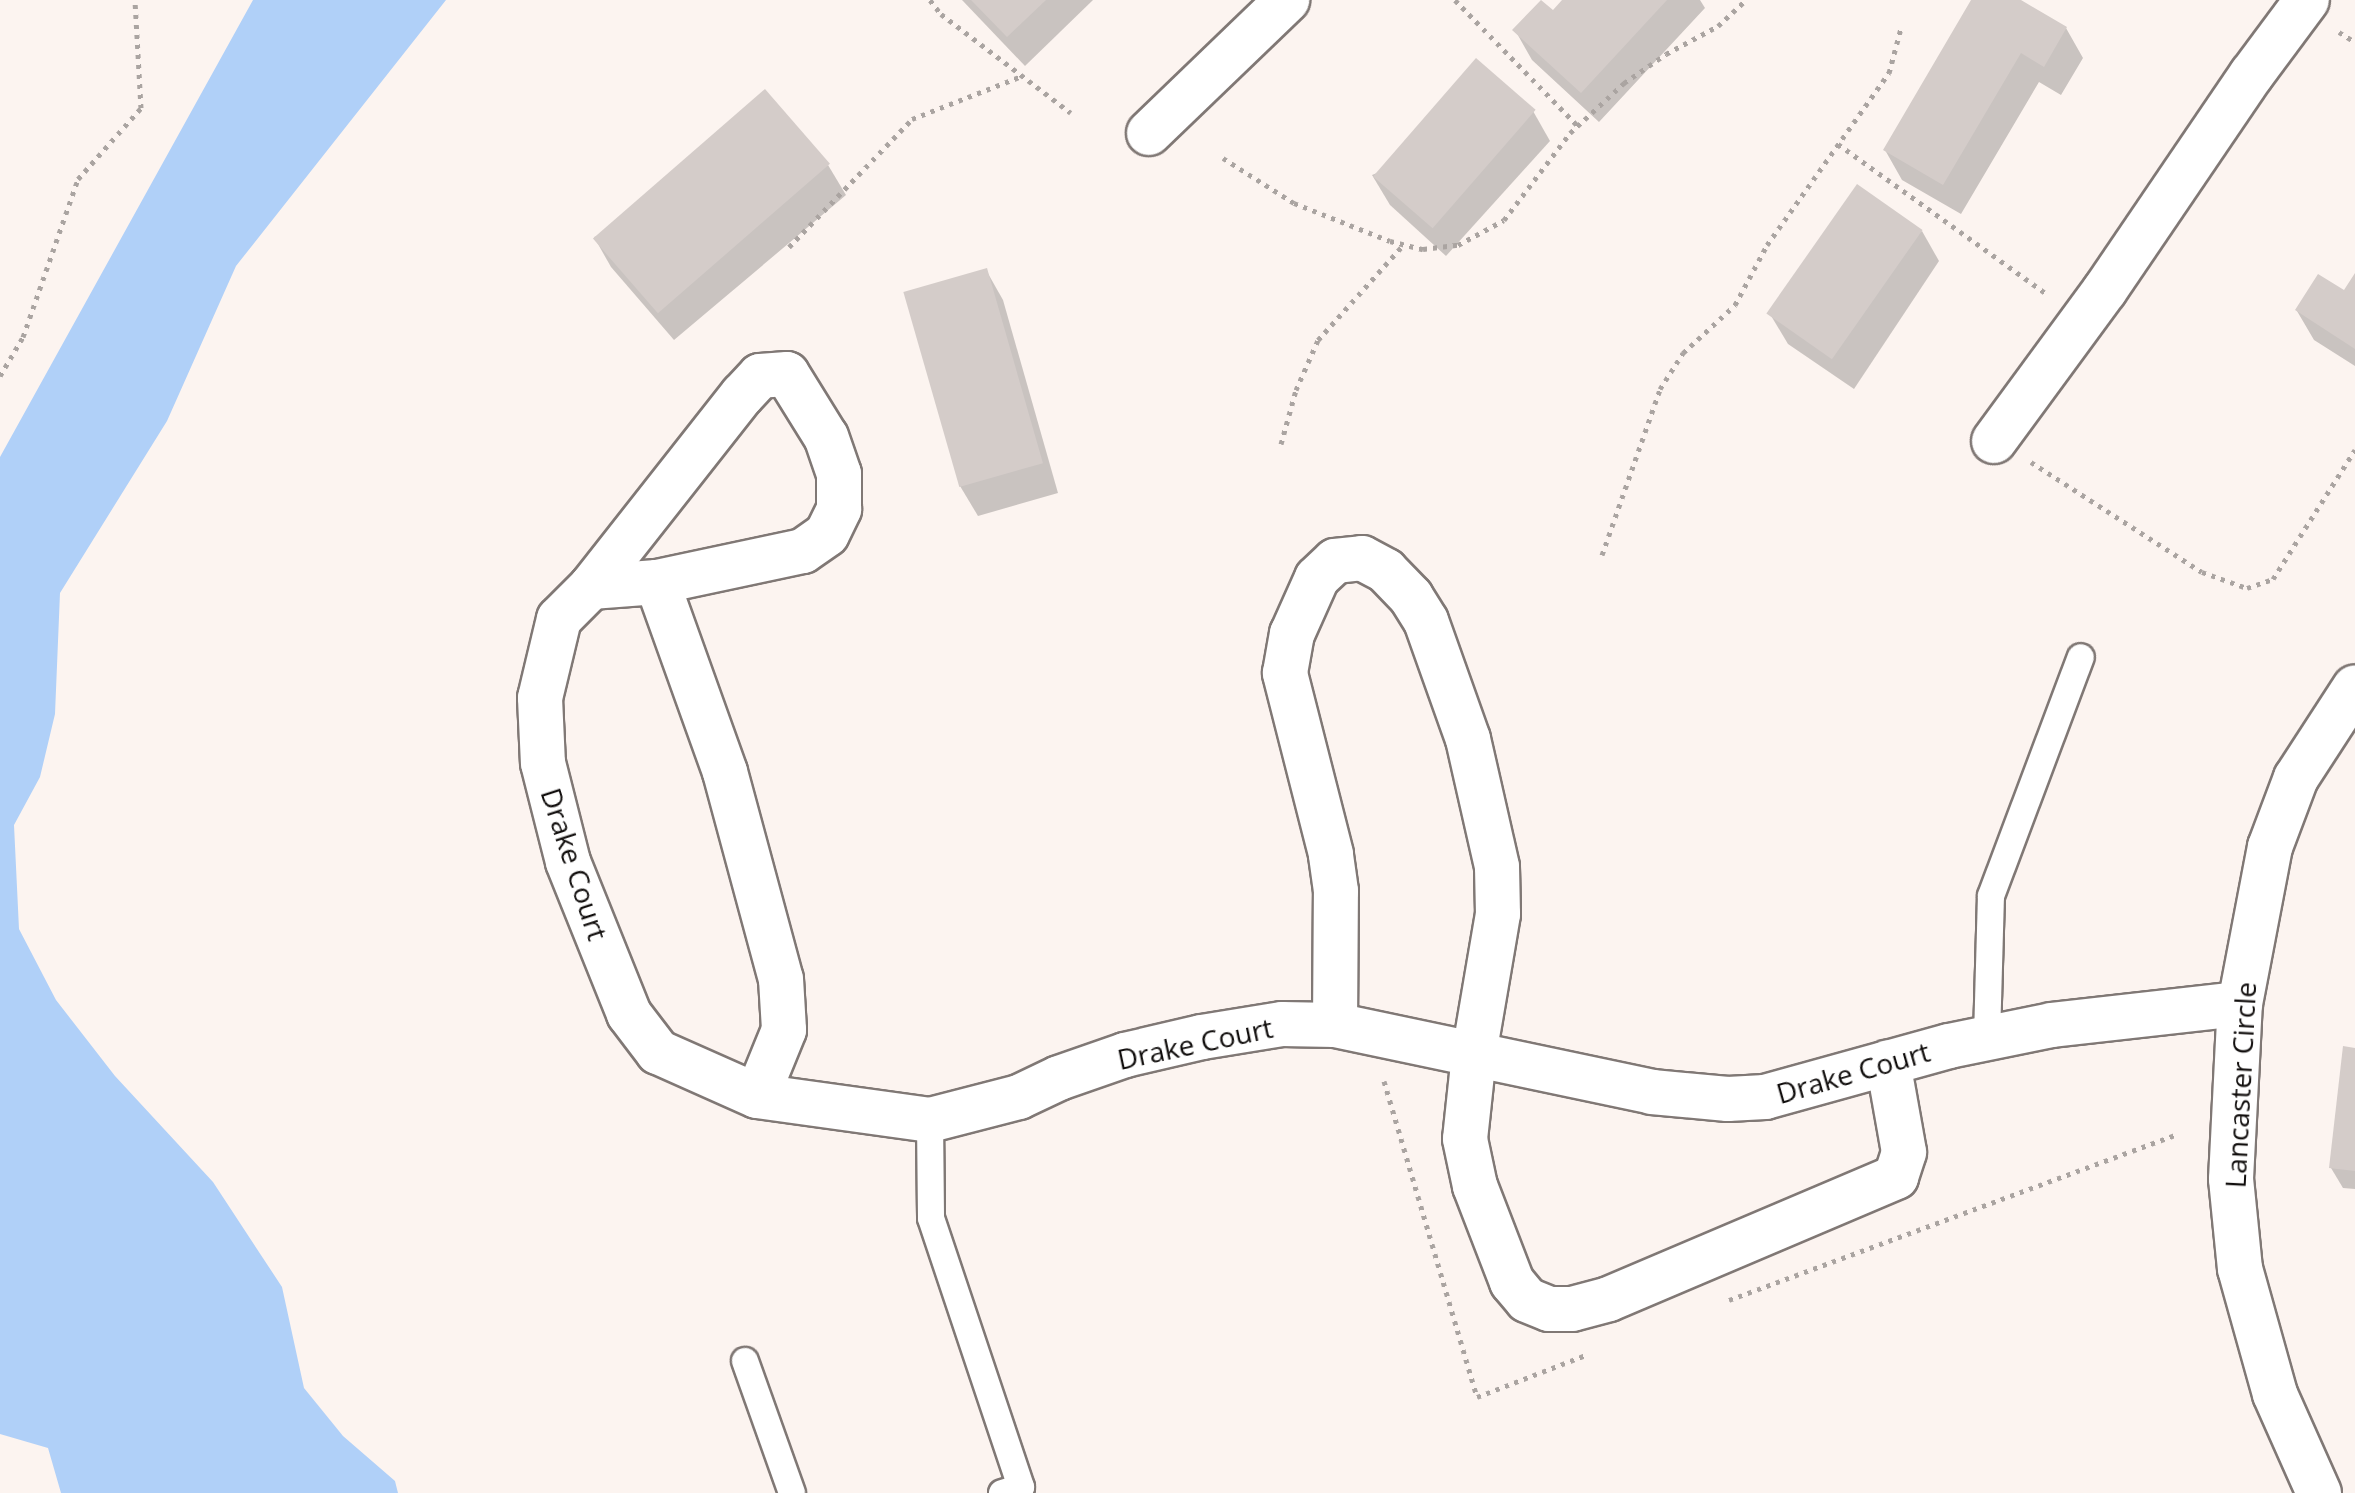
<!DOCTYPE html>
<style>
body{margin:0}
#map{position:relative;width:2355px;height:1493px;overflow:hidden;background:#fcf4f0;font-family:"Open Sans",sans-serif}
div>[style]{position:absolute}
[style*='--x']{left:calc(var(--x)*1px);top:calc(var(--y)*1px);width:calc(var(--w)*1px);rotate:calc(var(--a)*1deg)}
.water>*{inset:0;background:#b0d0f8}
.shadow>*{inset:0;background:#0003}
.building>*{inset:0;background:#d4ccc9;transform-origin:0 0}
.path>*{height:5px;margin-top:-2.5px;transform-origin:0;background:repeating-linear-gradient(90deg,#aaa4a1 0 4px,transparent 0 10px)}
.roads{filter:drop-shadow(2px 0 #807875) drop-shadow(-2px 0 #807875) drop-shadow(0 2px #807875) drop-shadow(0 -2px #807875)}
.service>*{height:26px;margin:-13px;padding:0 13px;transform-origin:13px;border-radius:13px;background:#fff}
.minor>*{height:44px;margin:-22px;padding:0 22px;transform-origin:22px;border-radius:22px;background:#fff}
span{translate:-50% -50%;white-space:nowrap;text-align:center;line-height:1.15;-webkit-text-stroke:6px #fff;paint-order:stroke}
.street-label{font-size:28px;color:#110e0d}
</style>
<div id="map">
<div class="water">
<div style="clip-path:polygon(253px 0,446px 0,236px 266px,167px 421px,60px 593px,55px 714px,40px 777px,14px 825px,19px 929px,56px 1000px,115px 1076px,213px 1182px,282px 1287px,304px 1388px,343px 1436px,395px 1481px,398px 1493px,61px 1493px,48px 1448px,0 1434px,0 457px)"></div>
</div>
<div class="shadow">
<div style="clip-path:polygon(962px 0,1093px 0,1025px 66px)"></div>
<div style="clip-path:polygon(1565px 0,1700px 0,1705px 8px,1599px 122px,1532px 60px,1515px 30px,1553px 13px)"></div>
<div style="clip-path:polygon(1974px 0,2017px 0,2066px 28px,2083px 58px,2061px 95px,2039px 82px,1961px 214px,1902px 180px,1885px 150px)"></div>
<div style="clip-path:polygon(1533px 111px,1550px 141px,1446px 256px,1390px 205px,1372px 175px)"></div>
<div style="clip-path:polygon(828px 165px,846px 195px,674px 340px,611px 267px,594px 237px)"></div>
<div style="clip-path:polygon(1922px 231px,1939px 261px,1854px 389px,1788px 344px,1770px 314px)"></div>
<div style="clip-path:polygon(986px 270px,1003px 300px,1058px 493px,978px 516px,960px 486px)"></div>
<div style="clip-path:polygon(2355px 277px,2355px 366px,2314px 340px,2297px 311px,2345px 293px)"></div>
<div style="clip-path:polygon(2355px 1050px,2355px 1189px,2343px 1188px,2331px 1168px)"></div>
</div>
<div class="building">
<div style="clip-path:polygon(971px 0,1046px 0,1007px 37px)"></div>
<div style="clip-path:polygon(1541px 0,1553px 10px,1562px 0,1667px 0,1581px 93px,1512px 30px)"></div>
<div style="clip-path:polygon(1971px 0,2021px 0,2067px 27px,2044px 67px,2021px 53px,1943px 185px,1883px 150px)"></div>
<div style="left:1476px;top:58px;width:79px;height:157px;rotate:41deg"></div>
<div style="left:765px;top:89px;width:99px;height:228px;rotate:49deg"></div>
<div style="left:1857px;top:184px;width:80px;height:158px;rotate:35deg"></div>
<div style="left:987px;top:268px;width:203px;height:87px;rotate:74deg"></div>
<div style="clip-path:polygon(2355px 273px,2355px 349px,2295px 310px,2318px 274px,2344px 290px)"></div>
<div style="clip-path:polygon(2343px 1046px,2355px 1048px,2355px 1171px,2329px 1168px)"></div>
</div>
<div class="path">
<div style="--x:930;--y:0;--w:18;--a:52"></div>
<div style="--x:941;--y:14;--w:163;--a:37.3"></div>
<div style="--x:1455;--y:0;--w:176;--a:45.7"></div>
<div style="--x:2339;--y:32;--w:19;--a:32"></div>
<div style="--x:1838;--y:144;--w:257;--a:35.7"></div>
<div style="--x:1223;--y:158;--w:84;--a:32.4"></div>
<div style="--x:1294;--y:203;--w:103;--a:21.6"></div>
<div style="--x:1390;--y:241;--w:34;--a:14"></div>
<div style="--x:1423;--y:249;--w:35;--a:-7"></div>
<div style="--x:1458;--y:245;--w:52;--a:-28.5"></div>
<div style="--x:1504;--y:220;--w:109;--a:-52.8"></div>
<div style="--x:1570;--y:133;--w:74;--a:-42.8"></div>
<div style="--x:1624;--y:83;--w:51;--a:-34.6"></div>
<div style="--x:1666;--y:54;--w:59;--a:-28.3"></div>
<div style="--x:1718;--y:26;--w:38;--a:-43"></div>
<div style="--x:789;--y:247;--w:178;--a:-46.1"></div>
<div style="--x:912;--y:119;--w:118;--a:-21.4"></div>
<div style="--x:0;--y:376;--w:45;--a:-59.5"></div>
<div style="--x:23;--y:337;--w:167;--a:-70.8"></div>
<div style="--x:78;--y:179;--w:95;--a:-48.4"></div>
<div style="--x:141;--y:108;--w:108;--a:-93.2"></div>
<div style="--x:1281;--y:444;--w:56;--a:-74.5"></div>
<div style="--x:1296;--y:390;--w:55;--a:-66.3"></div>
<div style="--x:1318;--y:340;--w:129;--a:-48.1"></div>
<div style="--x:2031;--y:462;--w:203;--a:32.8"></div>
<div style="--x:2202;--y:572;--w:48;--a:19.6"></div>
<div style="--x:2247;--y:588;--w:28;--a:-19"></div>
<div style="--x:2273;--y:579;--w:153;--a:-57.6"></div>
<div style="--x:1602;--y:555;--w:176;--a:-70.7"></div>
<div style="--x:1660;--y:389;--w:43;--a:-57.4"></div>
<div style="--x:1683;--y:353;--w:71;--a:-42.7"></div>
<div style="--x:1735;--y:305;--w:68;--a:-61.9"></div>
<div style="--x:1767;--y:245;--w:211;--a:-54.7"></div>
<div style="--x:1889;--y:73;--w:47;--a:-75.1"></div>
<div style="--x:1384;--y:1081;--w:329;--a:73.6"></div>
<div style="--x:1477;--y:1397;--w:117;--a:-21.1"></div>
<div style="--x:1729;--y:1300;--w:476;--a:-20.3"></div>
</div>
<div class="roads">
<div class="service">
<div style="--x:1987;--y:1038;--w:142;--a:-88.4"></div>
<div style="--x:1991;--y:896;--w:255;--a:-69.4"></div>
<div style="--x:930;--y:1120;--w:98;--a:89.4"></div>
<div style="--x:931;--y:1218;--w:284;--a:71.5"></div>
<div style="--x:1021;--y:1487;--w:20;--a:162"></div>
<div style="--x:745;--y:1361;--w:140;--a:70.4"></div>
</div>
<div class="minor">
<div style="--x:1149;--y:133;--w:192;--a:-43.9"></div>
<div style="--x:1994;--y:441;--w:187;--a:-53.7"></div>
<div style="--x:2105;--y:290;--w:261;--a:-55.8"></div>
<div style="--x:2252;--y:74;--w:92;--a:-53.4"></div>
<div style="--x:657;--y:582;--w:202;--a:70.3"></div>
<div style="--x:725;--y:772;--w:214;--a:74.9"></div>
<div style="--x:781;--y:979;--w:51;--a:86.6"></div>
<div style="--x:784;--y:1030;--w:71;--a:112.2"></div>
<div style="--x:591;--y:587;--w:66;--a:-4.3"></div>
<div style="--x:657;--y:582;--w:149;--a:-12"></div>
<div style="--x:803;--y:551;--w:29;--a:-35"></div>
<div style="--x:827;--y:534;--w:28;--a:-64"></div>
<div style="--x:839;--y:509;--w:35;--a:-90"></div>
<div style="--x:839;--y:474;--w:39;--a:-109"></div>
<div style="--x:826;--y:437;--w:74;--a:-121.8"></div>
<div style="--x:787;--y:374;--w:27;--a:176"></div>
<div style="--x:760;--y:376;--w:26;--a:133"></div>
<div style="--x:742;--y:395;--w:244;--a:128.2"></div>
<div style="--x:591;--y:587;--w:45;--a:135"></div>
<div style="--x:559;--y:619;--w:81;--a:103.5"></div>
<div style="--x:540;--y:698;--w:65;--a:87.4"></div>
<div style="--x:543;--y:763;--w:102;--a:75.8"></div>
<div style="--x:568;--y:862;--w:164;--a:68.1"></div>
<div style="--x:629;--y:1014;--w:48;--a:52.7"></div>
<div style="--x:658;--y:1052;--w:108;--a:24"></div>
<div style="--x:757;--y:1096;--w:175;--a:7.9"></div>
<div style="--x:930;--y:1120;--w:92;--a:-14.5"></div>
<div style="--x:1019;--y:1097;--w:44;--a:-25.4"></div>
<div style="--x:1059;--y:1078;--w:70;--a:-19.2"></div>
<div style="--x:1125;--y:1055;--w:79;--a:-13.2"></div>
<div style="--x:1202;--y:1037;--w:81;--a:-9.2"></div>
<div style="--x:1282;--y:1024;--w:53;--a:1.1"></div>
<div style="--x:1335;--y:1025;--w:324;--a:11.9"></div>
<div style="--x:1652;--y:1092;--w:76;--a:5.3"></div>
<div style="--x:1728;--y:1099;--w:37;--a:-3"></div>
<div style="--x:1765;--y:1097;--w:191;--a:-15.5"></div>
<div style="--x:1949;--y:1046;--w:105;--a:-11.5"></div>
<div style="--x:2052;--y:1025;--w:189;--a:-6.4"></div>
<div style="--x:1335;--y:1025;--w:134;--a:-89.6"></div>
<div style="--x:1336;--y:891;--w:37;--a:-98"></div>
<div style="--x:1331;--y:854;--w:187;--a:-104.3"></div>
<div style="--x:1285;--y:673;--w:40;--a:-80"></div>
<div style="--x:1292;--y:634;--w:61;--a:-65.9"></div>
<div style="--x:1317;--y:578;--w:25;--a:-43"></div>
<div style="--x:1335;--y:561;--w:27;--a:-6"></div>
<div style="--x:1362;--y:558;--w:27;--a:28"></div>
<div style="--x:1386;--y:571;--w:36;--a:46"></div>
<div style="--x:1411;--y:597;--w:28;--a:58"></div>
<div style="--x:1426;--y:621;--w:125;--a:70.4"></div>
<div style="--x:1468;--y:739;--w:131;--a:77.2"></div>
<div style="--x:1497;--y:867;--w:47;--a:88.8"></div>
<div style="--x:1498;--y:914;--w:143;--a:99.7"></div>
<div style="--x:1474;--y:1055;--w:84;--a:96.1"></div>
<div style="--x:1465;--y:1139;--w:48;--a:78"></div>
<div style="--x:1475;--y:1186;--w:103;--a:68.9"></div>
<div style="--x:1512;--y:1282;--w:23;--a:50"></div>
<div style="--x:1527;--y:1300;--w:24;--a:22"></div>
<div style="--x:1549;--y:1309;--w:23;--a:0"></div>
<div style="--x:1572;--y:1309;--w:38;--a:-15"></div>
<div style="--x:1609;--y:1299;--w:312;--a:-23"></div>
<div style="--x:1896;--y:1177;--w:26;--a:-72"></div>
<div style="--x:1904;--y:1152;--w:91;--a:-100.1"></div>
<div style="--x:2319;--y:1493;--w:108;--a:-114"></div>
<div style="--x:2275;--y:1394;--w:130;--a:-105.6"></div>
<div style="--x:2240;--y:1269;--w:90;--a:-95.7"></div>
<div style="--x:2231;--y:1179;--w:175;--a:-87.1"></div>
<div style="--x:2240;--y:1004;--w:160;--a:-79.2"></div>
<div style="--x:2270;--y:847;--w:74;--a:-69.4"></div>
<div style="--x:2296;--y:778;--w:108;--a:-57"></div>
</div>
</div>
<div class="street-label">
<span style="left:575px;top:864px;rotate:72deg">Drake Court</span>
<span style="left:1195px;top:1043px;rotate:-12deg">Drake Court</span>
<span style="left:1853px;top:1072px;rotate:-16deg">Drake Court</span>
<span style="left:2240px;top:1085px;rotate:-87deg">Lancaster Circle</span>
</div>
</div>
